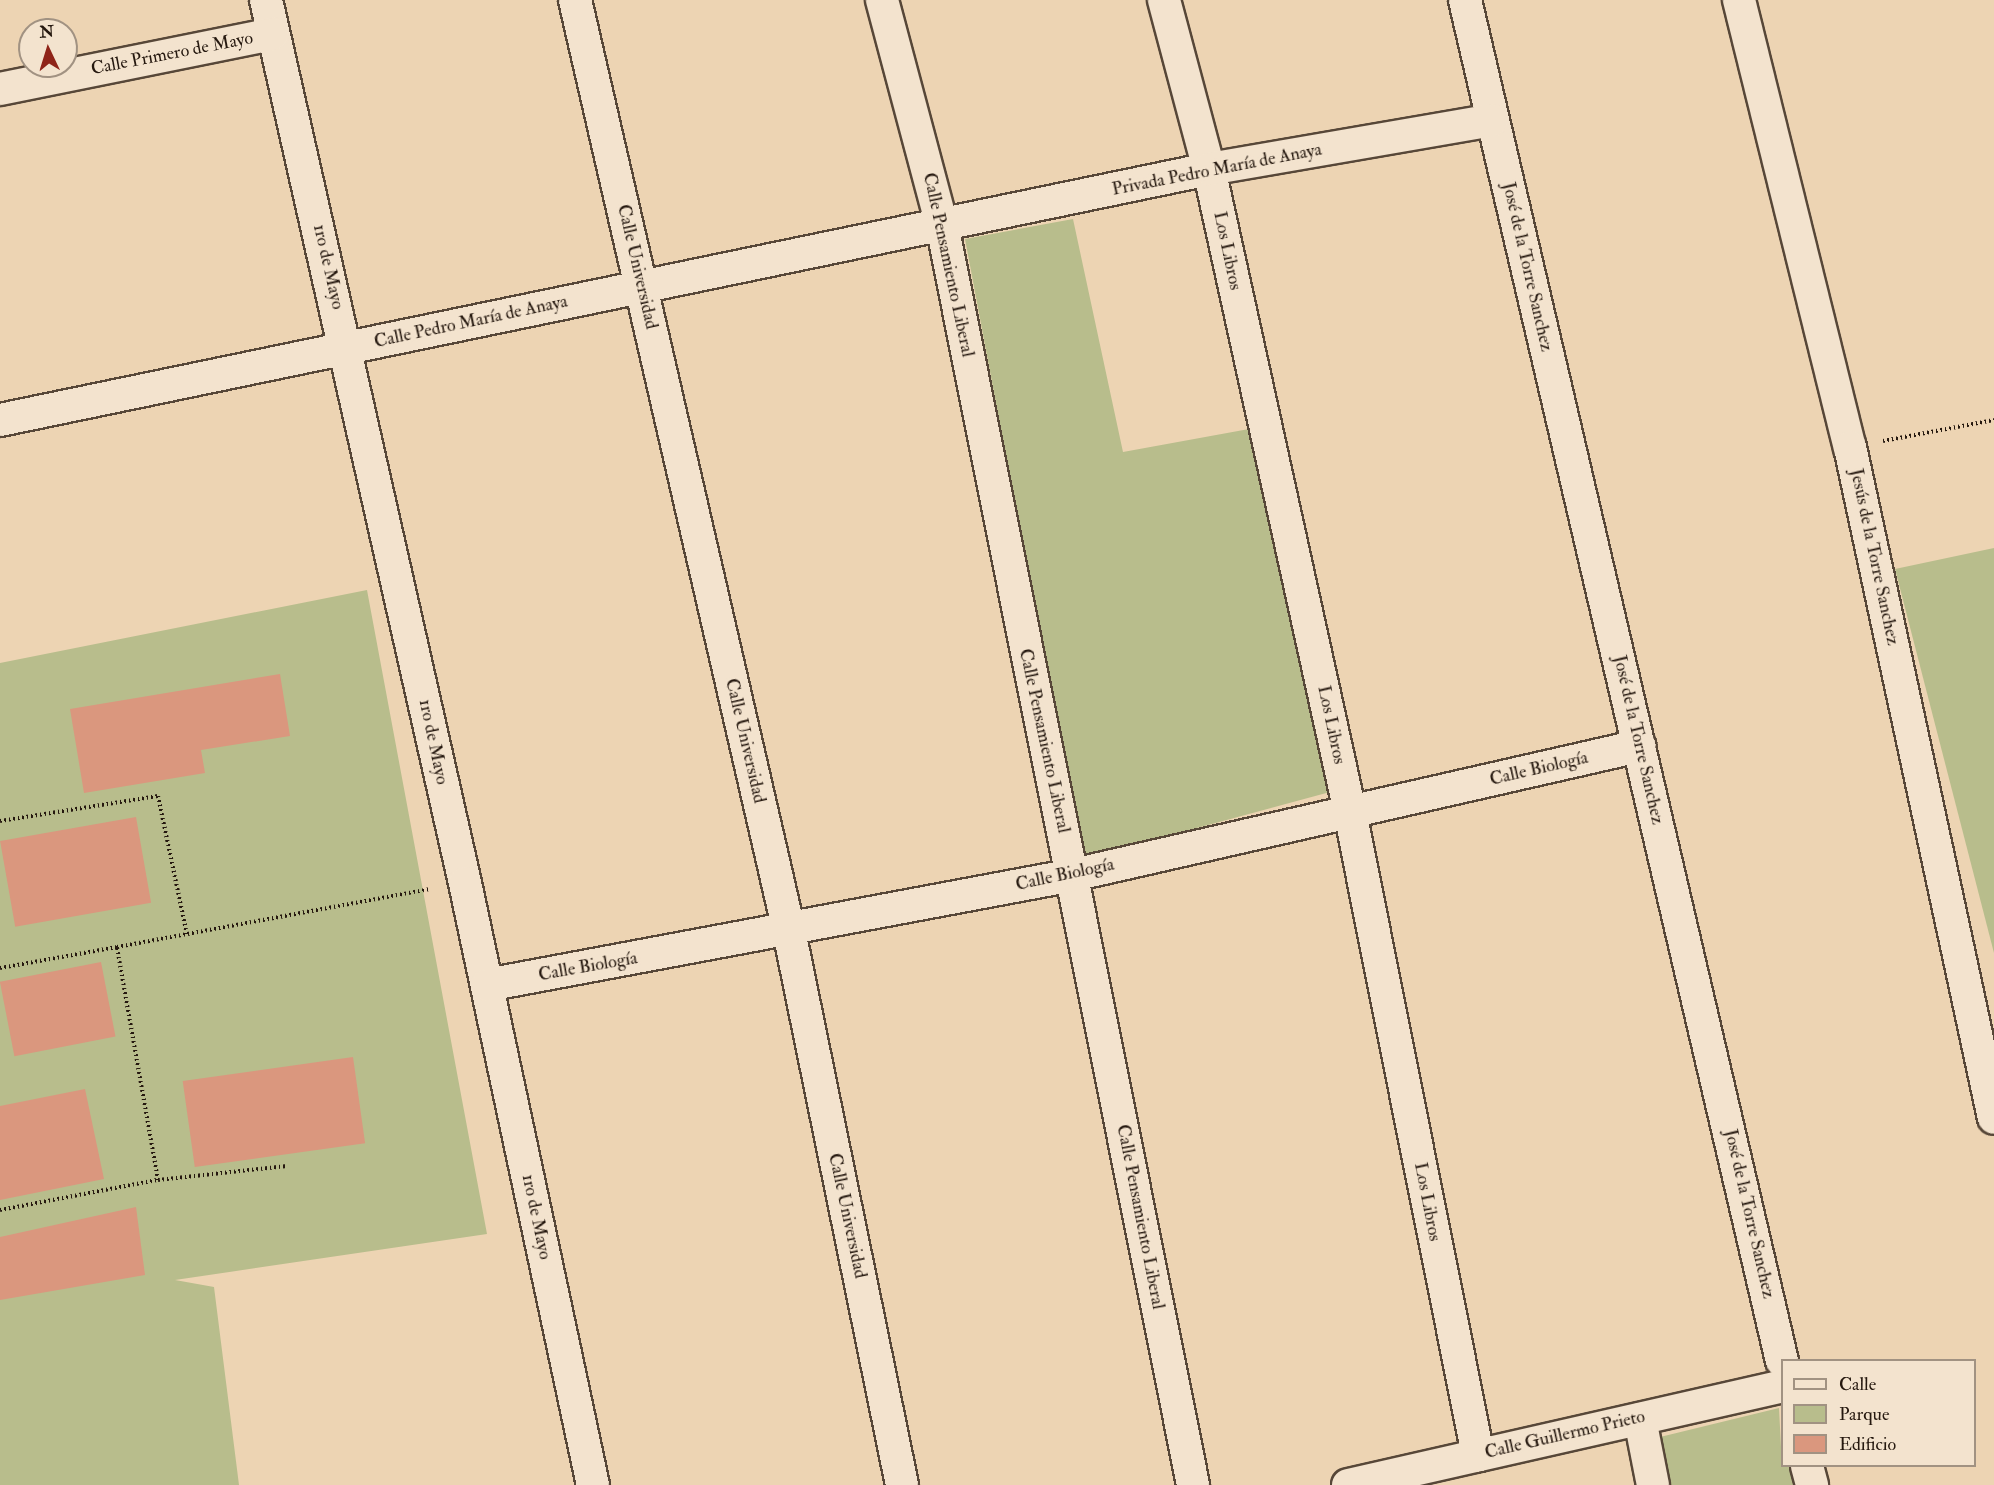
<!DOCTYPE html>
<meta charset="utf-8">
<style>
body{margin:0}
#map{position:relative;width:1994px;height:1485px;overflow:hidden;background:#edd4b3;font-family:"IM FELL Double Pica",serif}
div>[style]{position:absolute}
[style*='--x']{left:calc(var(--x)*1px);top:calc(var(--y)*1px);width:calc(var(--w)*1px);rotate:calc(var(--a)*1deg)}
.green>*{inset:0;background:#b8bd8c}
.building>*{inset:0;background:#da977e;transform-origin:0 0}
.path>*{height:4px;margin-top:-2px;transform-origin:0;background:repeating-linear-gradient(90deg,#25180f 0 1.5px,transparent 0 4.5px)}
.roads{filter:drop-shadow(2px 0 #574738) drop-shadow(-2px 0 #574738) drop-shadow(0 2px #574738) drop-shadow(0 -2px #574738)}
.street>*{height:32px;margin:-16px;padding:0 16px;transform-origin:16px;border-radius:16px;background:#f3e3ce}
span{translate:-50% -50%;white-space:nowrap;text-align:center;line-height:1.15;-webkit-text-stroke:5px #f3e3ce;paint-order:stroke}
.street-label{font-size:18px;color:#25180f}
.legend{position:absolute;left:1781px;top:1359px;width:195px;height:108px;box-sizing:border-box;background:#f3e3ce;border:2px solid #a19282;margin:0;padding:8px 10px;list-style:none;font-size:18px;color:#25180f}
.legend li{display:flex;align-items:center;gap:12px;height:30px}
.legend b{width:30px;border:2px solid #a19282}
.north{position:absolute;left:18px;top:18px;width:60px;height:60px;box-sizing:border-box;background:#f3e3ce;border:2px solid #a19282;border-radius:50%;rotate:356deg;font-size:16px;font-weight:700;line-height:24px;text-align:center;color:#25180f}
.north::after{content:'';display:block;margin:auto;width:21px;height:27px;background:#8f2418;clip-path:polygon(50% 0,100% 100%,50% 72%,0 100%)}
</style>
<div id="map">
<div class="green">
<div style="clip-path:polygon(1073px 219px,1123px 452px,1249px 429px,1330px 792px,1082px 859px,965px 239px)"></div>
<div style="clip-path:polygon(1994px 548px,1994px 953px,1895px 569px)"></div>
<div style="clip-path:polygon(367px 590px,487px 1234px,175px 1280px,214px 1287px,239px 1485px,0 1485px,0 663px)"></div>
<div style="clip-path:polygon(1779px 1408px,1782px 1466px,1794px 1466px,1798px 1485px,1666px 1485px,1656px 1438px)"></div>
</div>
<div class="building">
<div style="clip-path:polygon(280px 674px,290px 736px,201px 750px,205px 773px,84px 793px,70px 709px)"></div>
<div style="left:136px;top:817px;width:87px;height:138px;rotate:80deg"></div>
<div style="left:101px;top:962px;width:76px;height:103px;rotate:79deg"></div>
<div style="left:353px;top:1057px;width:87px;height:172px;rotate:82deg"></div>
<div style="clip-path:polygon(85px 1089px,104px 1179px,0 1200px,0 1106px)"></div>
<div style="clip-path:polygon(136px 1207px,145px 1275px,0 1300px,0 1237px)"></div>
</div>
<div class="path">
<div style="--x:1883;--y:441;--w:113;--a:-10.7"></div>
<div style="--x:0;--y:821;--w:160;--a:-9"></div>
<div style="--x:158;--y:796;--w:142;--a:78.2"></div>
<div style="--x:0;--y:968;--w:119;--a:-10.2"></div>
<div style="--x:158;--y:1180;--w:130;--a:-6.2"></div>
<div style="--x:0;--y:1210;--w:161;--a:-10.8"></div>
<div style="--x:158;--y:1180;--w:237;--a:-100"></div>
<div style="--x:117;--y:947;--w:319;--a:-10.5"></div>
</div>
<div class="roads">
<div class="street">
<div style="--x:266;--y:0;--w:905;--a:77.3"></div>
<div style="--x:465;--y:883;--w:615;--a:78"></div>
<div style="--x:575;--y:0;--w:955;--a:77.05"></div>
<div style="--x:789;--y:931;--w:565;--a:78.47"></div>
<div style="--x:882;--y:0;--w:233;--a:75.1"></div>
<div style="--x:942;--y:225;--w:1285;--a:78.73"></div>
<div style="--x:1164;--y:0;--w:175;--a:75.1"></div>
<div style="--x:1209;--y:169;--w:658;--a:77.63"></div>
<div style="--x:1350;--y:812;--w:656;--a:78.74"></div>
<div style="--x:1465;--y:0;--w:1397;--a:76.89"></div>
<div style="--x:1739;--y:0;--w:461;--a:76.1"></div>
<div style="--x:1850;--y:447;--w:686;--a:77.89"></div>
<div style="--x:0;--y:89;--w:278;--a:-11.4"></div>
<div style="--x:0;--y:420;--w:1235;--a:-11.73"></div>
<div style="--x:1209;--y:169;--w:287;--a:-9.8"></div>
<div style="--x:487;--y:985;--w:596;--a:-10.63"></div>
<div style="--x:1073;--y:875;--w:581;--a:-12.84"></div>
<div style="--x:1640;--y:1419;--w:67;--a:78.9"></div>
<div style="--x:1807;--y:1466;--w:20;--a:75"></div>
<div style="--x:1348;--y:1485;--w:445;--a:-12.8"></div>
</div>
</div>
<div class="street-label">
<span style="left:172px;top:54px;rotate:-11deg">Calle Primero de Mayo</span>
<span style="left:1217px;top:170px;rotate:-11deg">Privada Pedro María de Anaya</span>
<span style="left:1227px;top:251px;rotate:78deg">Los Libros</span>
<span style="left:948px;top:265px;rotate:78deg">Calle Pensamiento Liberal</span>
<span style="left:328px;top:267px;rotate:77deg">1ro de Mayo</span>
<span style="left:637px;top:267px;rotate:77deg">Calle Universidad</span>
<span style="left:1527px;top:267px;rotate:77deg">José de la Torre Sanchez</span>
<span style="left:471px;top:322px;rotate:-12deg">Calle Pedro María de Anaya</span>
<span style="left:1874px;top:557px;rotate:78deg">Jesús de la Torre Sanchez</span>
<span style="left:1331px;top:725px;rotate:78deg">Los Libros</span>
<span style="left:1638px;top:740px;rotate:77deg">José de la Torre Sanchez</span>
<span style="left:745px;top:741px;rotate:77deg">Calle Universidad</span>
<span style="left:1044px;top:741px;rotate:78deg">Calle Pensamiento Liberal</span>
<span style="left:433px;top:742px;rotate:78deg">1ro de Mayo</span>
<span style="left:1539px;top:769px;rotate:-13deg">Calle Biología</span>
<span style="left:1065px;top:875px;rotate:-12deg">Calle Biología</span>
<span style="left:588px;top:967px;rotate:-10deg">Calle Biología</span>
<span style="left:1427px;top:1202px;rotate:79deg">Los Libros</span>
<span style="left:1749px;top:1214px;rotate:77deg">José de la Torre Sanchez</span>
<span style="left:847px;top:1216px;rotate:78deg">Calle Universidad</span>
<span style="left:536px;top:1217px;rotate:78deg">1ro de Mayo</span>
<span style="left:1140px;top:1217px;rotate:79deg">Calle Pensamiento Liberal</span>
<span style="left:1565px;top:1435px;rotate:-13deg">Calle Guillermo Prieto</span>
</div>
<ul class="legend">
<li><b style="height:8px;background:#f3e3ce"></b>Calle</li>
<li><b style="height:16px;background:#b8bd8c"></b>Parque</li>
<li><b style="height:16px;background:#da977e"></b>Edificio</li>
</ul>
<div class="north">N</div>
</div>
